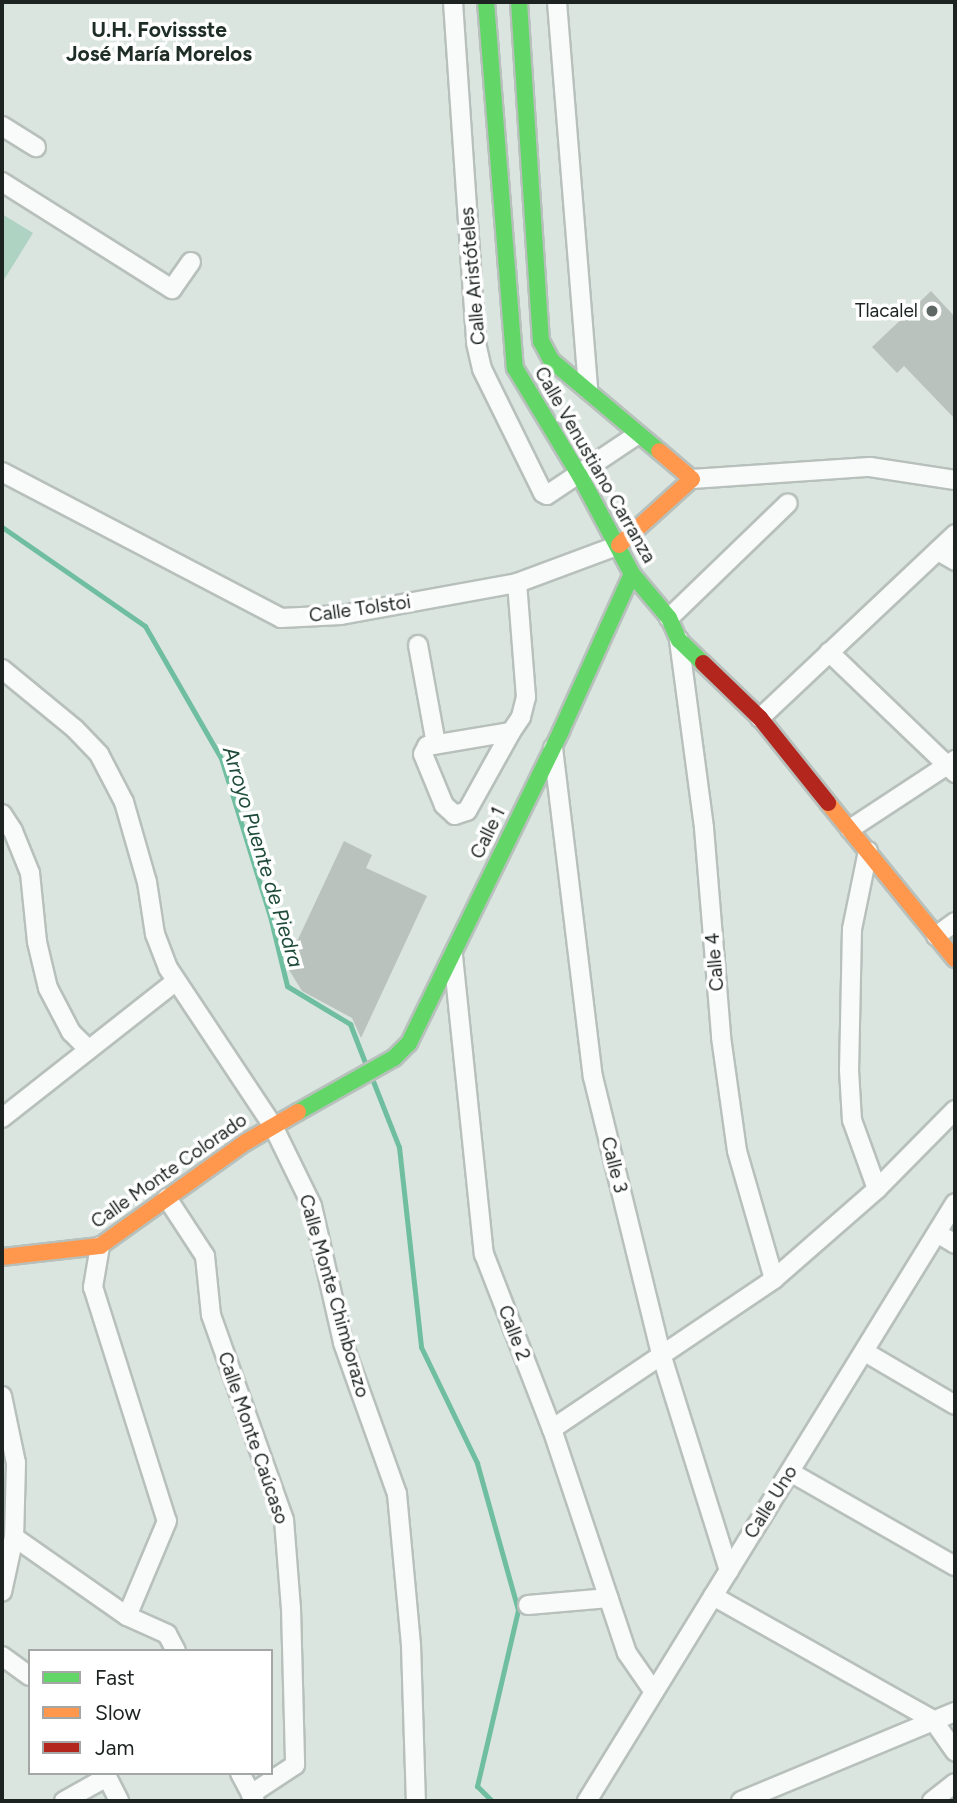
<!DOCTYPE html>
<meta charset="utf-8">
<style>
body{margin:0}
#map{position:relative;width:957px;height:1803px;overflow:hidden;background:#dae5e0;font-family:Figtree,sans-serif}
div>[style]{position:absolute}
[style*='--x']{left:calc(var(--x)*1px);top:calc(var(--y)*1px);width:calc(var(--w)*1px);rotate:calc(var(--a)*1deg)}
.green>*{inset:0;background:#aed3c2}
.stream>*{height:5px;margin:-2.5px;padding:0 2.5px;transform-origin:2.5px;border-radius:2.5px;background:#6ebe9f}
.building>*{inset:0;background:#bac2be}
.roads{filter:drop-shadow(2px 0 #b8c0bc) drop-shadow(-2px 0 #b8c0bc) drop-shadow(0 2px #b8c0bc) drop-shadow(0 -2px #b8c0bc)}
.street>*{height:18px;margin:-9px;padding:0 9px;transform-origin:9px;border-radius:9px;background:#f9fbfa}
.fast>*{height:16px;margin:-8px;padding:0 8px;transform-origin:8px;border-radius:8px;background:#63d668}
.slow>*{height:16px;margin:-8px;padding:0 8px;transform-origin:8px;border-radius:8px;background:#ff974d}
.jam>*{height:16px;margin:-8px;padding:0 8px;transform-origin:8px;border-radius:8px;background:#b3261e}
.dots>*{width:19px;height:19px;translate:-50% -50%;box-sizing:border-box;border:4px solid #fff;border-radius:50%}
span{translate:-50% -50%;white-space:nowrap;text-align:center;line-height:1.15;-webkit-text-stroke:7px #fff;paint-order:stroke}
.street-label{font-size:19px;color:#1c2320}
.poi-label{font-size:19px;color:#1c2320}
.right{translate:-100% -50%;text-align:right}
.neighbourhood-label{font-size:21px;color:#1e2d26;font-weight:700}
.water-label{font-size:21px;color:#1f4c3a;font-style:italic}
.frame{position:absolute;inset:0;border:4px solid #1c2320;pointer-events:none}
.legend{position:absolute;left:28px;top:1649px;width:245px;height:126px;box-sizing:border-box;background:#fff;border:2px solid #a4a7a6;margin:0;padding:9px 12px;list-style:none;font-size:21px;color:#1c2320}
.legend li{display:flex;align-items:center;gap:14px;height:35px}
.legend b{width:35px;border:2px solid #a4a7a6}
</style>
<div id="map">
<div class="green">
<div style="clip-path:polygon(2px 214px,33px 233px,2px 283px)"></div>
</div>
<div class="stream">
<div style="--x:2;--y:527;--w:174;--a:34.7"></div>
<div style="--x:145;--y:626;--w:152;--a:60.1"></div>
<div style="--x:221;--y:758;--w:165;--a:72.8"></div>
<div style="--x:270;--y:916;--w:72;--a:76.3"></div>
<div style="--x:287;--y:986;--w:74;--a:31.1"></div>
<div style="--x:350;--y:1024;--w:44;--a:68.7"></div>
<div style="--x:373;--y:1081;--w:71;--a:68.5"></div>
<div style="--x:399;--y:1147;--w:201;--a:83.7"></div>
<div style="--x:421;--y:1347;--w:129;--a:64.2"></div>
<div style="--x:477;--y:1463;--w:153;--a:74.4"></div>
<div style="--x:518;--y:1610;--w:181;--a:103.1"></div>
<div style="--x:477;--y:1786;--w:21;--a:45"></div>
</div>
<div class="building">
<div style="clip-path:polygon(931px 291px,955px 317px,955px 419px,904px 366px,897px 373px,872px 347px)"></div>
<div style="clip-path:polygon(344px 841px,372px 855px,366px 868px,427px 896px,361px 1038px,352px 1018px,302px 991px,286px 965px)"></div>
</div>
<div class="roads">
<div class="street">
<div style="--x:453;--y:2;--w:342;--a:86.1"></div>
<div style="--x:476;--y:343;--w:27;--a:77"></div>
<div style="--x:482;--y:369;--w:138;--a:63.8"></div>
<div style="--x:543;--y:493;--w:4;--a:27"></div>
<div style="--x:547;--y:495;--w:108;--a:-33.7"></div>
<div style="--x:557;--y:2;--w:389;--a:85.4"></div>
<div style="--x:2;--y:126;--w:40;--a:32"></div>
<div style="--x:2;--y:182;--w:201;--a:32.2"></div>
<div style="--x:172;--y:289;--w:33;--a:-55"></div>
<div style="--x:2;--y:472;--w:315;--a:27.6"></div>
<div style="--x:281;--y:618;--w:60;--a:-2.9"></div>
<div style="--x:341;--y:615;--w:179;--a:-10.3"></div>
<div style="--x:517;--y:583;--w:109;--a:-20.4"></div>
<div style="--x:692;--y:479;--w:178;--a:-3.9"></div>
<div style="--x:870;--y:467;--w:86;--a:8.7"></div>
<div style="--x:938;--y:551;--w:20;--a:30"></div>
<div style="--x:669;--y:618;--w:165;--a:-44"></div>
<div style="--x:679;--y:640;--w:190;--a:82.4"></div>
<div style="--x:704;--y:828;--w:210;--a:85.3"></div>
<div style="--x:721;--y:1037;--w:115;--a:82"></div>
<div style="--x:737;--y:1151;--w:133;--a:73.9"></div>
<div style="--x:418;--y:645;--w:101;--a:79.7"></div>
<div style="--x:829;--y:652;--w:175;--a:43.8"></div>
<div style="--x:2;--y:669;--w:94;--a:39.4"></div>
<div style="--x:75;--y:729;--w:35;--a:46"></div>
<div style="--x:99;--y:754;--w:54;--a:62.5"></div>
<div style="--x:124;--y:802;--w:83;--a:74"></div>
<div style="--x:147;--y:882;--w:53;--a:81.3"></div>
<div style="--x:155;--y:934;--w:36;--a:69"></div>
<div style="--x:168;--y:968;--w:190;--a:56.4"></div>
<div style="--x:273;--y:1126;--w:89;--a:64"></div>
<div style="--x:312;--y:1206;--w:140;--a:77.2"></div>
<div style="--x:343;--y:1343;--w:160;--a:70.3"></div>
<div style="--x:397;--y:1494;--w:152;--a:84.7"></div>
<div style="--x:411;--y:1645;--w:156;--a:88.2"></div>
<div style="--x:760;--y:718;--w:268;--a:-43.3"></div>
<div style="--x:511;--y:732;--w:90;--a:119.1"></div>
<div style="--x:467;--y:811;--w:13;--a:162"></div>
<div style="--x:455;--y:815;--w:15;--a:-138"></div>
<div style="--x:444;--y:805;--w:55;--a:-112.4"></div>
<div style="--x:423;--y:754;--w:9;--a:-63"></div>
<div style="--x:427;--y:746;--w:85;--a:-9.5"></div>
<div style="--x:511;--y:732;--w:18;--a:-56"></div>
<div style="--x:521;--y:717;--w:21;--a:-76"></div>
<div style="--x:526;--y:697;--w:114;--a:-94.5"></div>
<div style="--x:553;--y:748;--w:331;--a:83.1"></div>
<div style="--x:593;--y:1077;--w:288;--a:76.2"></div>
<div style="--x:662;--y:1357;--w:224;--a:72.6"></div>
<div style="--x:2;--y:814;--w:20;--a:57"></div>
<div style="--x:13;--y:831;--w:45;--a:68"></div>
<div style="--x:30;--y:873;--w:69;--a:84.2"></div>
<div style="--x:37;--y:942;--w:47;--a:76.6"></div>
<div style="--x:48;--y:988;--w:50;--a:62.4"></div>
<div style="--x:71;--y:1032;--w:24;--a:45"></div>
<div style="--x:850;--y:829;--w:126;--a:-33.3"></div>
<div style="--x:868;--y:851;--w:80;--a:101.6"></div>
<div style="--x:852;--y:929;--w:141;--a:91.2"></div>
<div style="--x:849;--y:1070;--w:50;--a:86.6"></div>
<div style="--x:852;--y:1120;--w:73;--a:70.1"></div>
<div style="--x:936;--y:936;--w:24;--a:-36"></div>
<div style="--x:453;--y:956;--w:300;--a:84.1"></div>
<div style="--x:484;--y:1254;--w:188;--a:68.8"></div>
<div style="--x:552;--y:1429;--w:236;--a:71.5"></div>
<div style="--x:627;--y:1653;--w:47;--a:55.3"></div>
<div style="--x:2;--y:1118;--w:221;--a:-38.2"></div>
<div style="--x:167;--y:1198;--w:69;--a:56.8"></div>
<div style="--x:205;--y:1256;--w:59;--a:84.2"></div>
<div style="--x:211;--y:1315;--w:218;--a:70.4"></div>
<div style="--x:284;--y:1520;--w:88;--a:85.5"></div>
<div style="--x:291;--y:1608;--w:157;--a:88.5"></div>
<div style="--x:295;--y:1765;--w:53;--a:146.6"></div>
<div style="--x:937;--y:1233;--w:21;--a:31"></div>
<div style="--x:100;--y:1246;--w:42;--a:99.7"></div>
<div style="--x:93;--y:1287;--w:245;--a:72.5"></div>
<div style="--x:167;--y:1521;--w:103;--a:112.8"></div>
<div style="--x:865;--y:1352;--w:104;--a:30.5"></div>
<div style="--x:2;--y:1396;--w:68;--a:78.2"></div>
<div style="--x:16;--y:1463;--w:74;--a:91.5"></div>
<div style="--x:14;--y:1537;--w:56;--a:102.3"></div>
<div style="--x:552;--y:1429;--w:268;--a:-34"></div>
<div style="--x:774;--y:1279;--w:137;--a:-41.1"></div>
<div style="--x:877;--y:1189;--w:111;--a:-45.4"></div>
<div style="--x:790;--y:1472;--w:190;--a:29.7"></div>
<div style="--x:14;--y:1537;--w:138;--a:35"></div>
<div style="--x:127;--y:1616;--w:44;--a:24.2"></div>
<div style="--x:167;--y:1634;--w:19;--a:62"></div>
<div style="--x:713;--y:1596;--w:253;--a:29.4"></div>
<div style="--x:933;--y:1720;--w:39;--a:55"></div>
<div style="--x:528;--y:1605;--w:81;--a:-4.9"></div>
<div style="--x:2;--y:1656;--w:34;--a:36"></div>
<div style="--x:105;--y:1773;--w:31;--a:63"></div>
<div style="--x:240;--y:1773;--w:32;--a:62"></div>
<div style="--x:64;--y:1801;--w:49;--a:-29.2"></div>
<div style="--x:587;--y:1801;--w:702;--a:-58.39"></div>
<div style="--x:741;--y:1801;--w:232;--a:-22.6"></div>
<div style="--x:932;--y:1801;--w:29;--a:-38"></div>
</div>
<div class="fast">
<div style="--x:486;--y:2;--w:367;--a:85.5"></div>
<div style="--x:515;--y:368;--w:126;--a:59"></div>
<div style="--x:580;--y:476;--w:111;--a:62"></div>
<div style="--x:632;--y:574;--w:57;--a:49.9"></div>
<div style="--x:669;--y:618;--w:24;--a:66"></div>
<div style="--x:679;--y:640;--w:33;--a:44"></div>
<div style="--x:519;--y:2;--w:340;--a:86.3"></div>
<div style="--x:541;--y:341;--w:21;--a:62"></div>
<div style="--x:551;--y:360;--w:141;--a:40.1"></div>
<div style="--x:298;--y:1112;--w:110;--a:-29.4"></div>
<div style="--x:394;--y:1058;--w:21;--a:-45"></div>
<div style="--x:409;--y:1043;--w:347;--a:-64"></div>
<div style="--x:561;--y:731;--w:172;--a:-65.7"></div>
</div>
<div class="slow">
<div style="--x:619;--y:545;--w:98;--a:-42.1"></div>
<div style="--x:692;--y:479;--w:43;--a:-139.7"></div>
<div style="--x:828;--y:803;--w:201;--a:50.9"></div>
<div style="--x:2;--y:1257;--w:99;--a:-6.4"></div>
<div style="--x:100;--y:1246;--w:179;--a:-35.5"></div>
<div style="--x:246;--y:1142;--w:60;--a:-30"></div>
</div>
<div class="jam">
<div style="--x:703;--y:663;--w:79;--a:44"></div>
<div style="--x:760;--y:718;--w:109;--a:51.3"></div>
</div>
</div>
<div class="dots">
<div style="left:932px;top:311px;background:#5e6763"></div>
</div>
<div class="street-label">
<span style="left:473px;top:276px;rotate:-95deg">Calle Aristóteles</span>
<span style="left:595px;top:465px;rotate:60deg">Calle Venustiano Carranza</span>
<span style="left:360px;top:609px;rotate:-8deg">Calle Tolstoi</span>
<span style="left:488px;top:833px;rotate:-64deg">Calle 1</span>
<span style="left:715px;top:962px;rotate:-95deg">Calle 4</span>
<span style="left:614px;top:1165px;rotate:76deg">Calle 3</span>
<span style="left:169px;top:1171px;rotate:-35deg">Calle Monte Colorado</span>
<span style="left:334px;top:1296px;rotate:74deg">Calle Monte Chimborazo</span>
<span style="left:514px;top:1333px;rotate:69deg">Calle 2</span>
<span style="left:253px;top:1438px;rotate:71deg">Calle Monte Caúcaso</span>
<span style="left:771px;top:1502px;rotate:-58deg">Calle Uno</span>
</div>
<div class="poi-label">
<span class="right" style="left:918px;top:311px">Tlacalel</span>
</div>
<div class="neighbourhood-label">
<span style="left:159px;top:42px">U.H. Fovissste<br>José María Morelos</span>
</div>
<div class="water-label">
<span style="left:263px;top:857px;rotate:73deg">Arroyo Puente de Piedra</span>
</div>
<div class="frame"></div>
<ul class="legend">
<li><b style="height:9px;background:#63d668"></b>Fast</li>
<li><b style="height:9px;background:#ff974d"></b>Slow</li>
<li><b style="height:9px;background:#b3261e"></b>Jam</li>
</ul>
</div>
